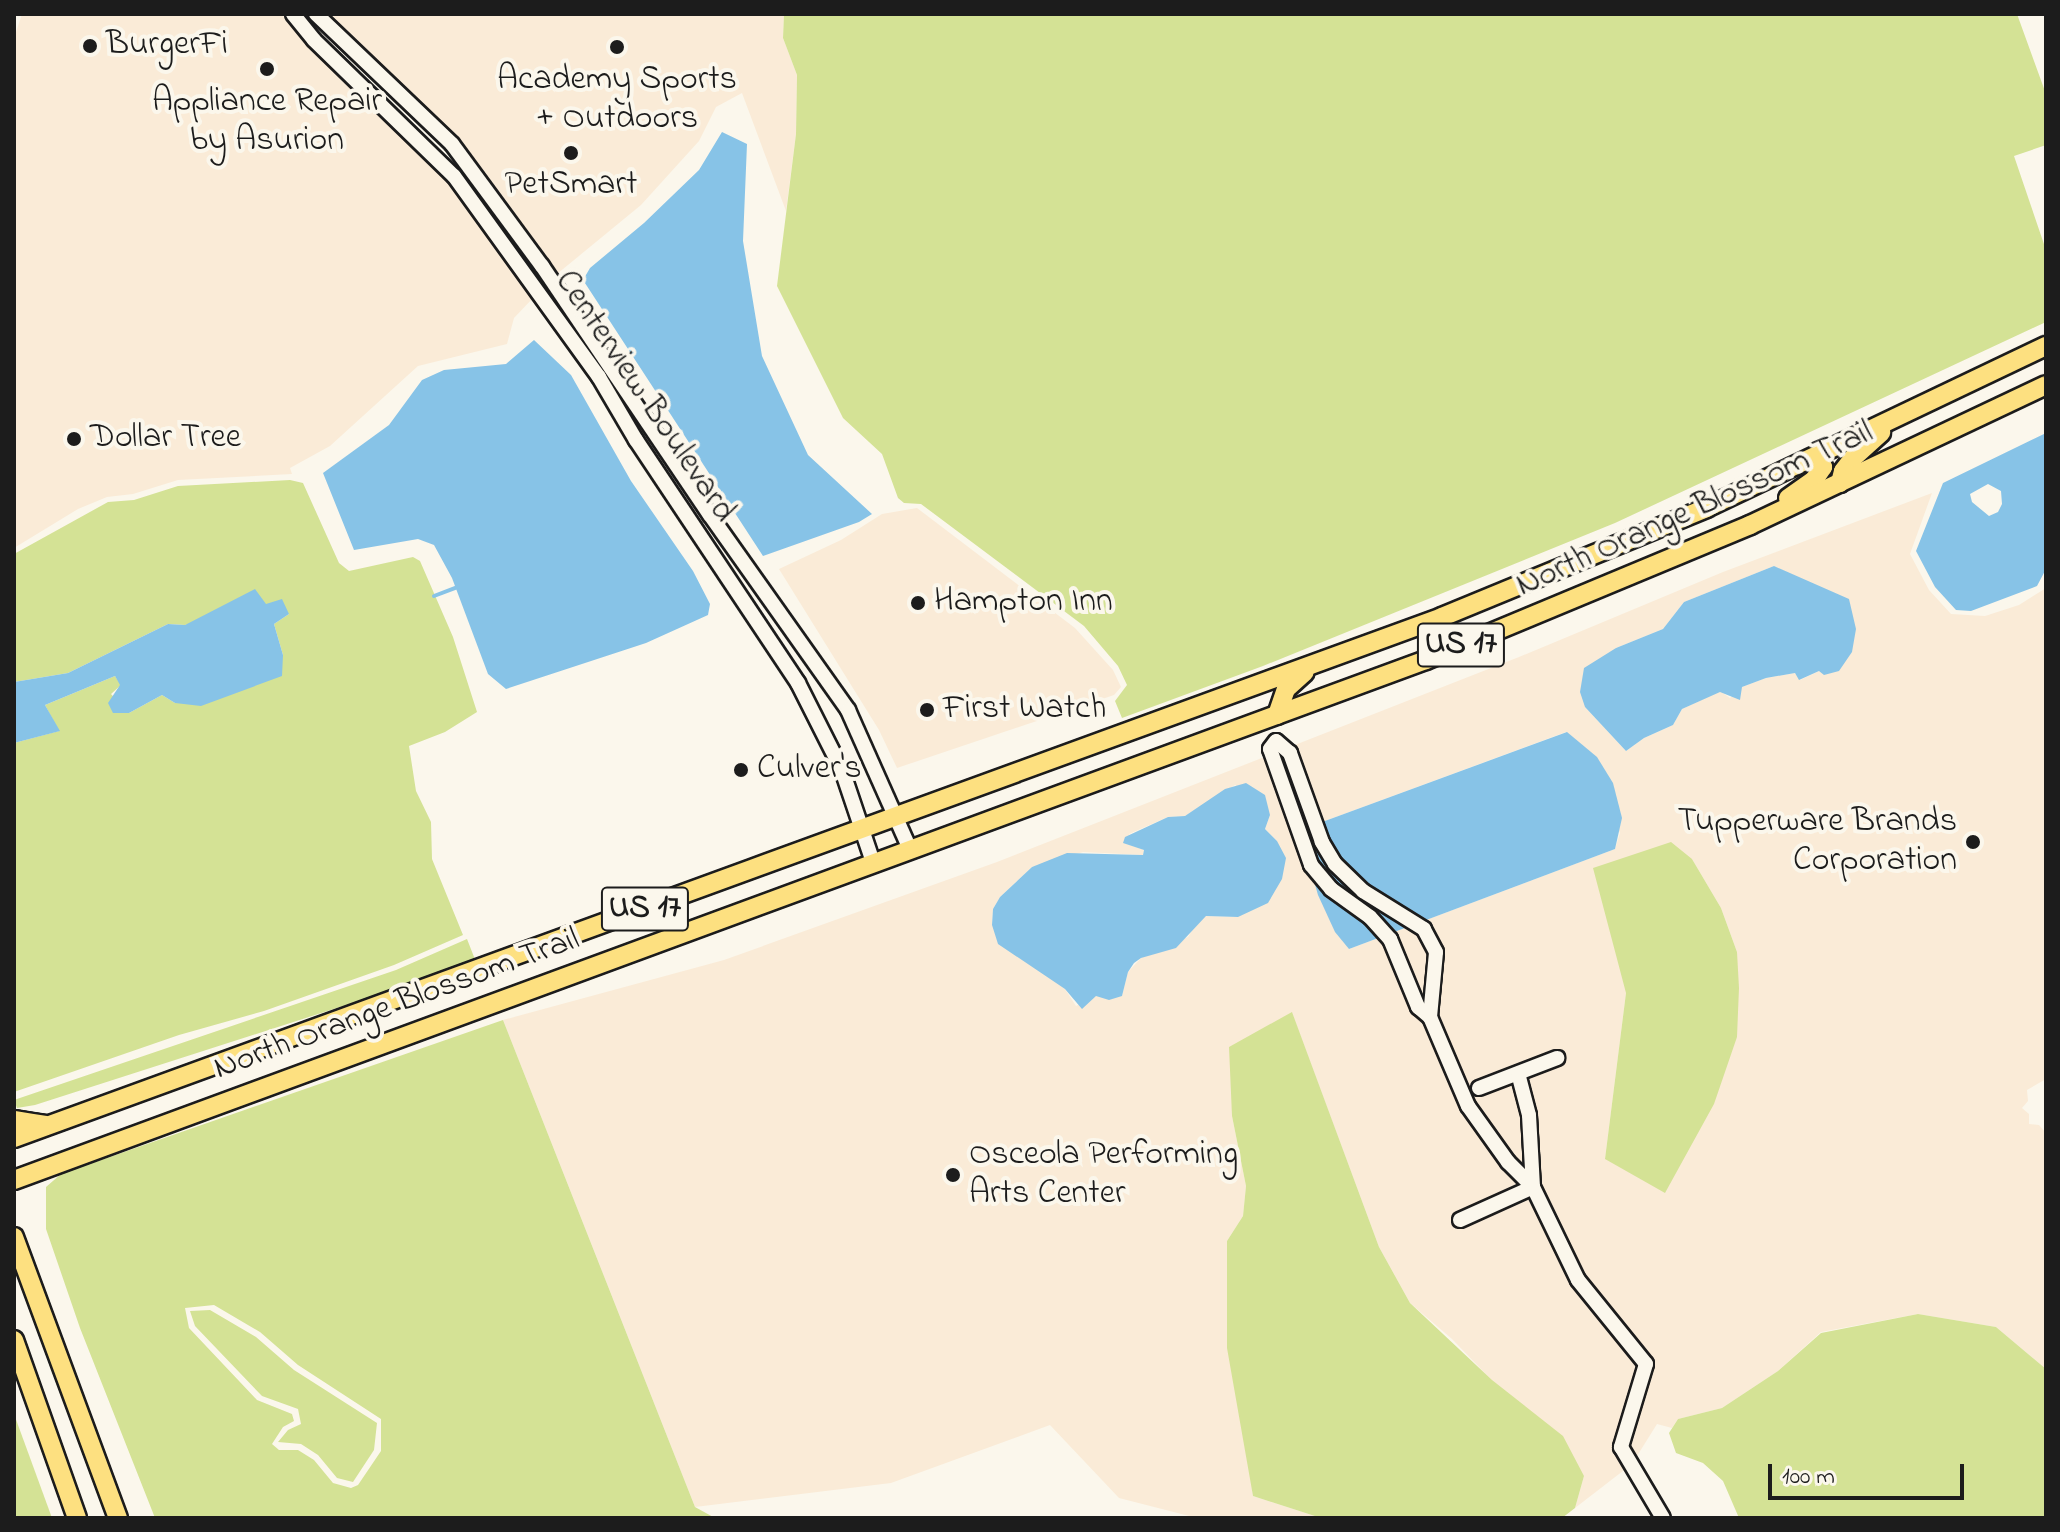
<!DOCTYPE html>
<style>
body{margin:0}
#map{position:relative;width:2060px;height:1532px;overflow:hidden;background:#fbf7ec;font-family:"Indie Flower",sans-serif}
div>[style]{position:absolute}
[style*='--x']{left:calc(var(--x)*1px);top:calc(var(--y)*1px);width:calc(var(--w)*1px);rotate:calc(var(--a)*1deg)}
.built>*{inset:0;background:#faebd7}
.green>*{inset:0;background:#d4e295}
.water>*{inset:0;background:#87c3e7}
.stream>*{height:4px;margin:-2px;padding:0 2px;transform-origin:2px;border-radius:2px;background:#87c3e7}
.roads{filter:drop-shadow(2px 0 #1c1c1c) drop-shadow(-2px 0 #1c1c1c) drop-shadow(0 2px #1c1c1c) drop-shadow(0 -2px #1c1c1c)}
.minor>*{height:14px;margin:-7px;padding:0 7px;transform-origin:7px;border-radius:7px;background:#fbf7ec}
.major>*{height:18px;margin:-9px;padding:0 9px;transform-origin:9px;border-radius:9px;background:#fde080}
.dots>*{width:22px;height:22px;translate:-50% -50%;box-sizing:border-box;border:4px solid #fbf7ec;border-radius:50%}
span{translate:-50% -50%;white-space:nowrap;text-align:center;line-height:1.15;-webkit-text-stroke:8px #fbf7ec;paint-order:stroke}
.shield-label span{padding:2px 6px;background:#fbf7ec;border:2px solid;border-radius:6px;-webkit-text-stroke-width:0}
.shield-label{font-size:32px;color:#1c1c1c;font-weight:700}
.poi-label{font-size:34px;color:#1c1c1c}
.left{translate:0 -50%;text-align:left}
.right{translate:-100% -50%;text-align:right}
.street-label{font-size:34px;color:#1c1c1c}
.frame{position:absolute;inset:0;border:16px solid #1c1c1c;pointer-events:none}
.scale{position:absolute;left:1768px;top:1464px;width:196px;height:36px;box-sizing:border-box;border:4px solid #1c1c1c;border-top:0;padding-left:10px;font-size:24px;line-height:28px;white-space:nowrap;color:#1c1c1c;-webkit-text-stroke:6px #fbf7ec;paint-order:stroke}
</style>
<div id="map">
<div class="built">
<div style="clip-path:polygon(22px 14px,284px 14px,309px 45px,448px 180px,533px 298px,514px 318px,507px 344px,418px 366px,330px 446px,290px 468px,292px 474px,178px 480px,133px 494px,107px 497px,78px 509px,14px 548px,14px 38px)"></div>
<div style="clip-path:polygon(326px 14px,784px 14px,783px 38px,797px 75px,796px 134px,786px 211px,742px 93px,716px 107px,699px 141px,641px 205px,557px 274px,462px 143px)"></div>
<div style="clip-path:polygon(evenodd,1932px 493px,1910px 554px,1929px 590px,1951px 614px,1985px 616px,2019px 605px,2046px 588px,2046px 1079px,2027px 1090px,2028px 1101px,2022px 1108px,2029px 1114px,2029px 1124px,2039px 1125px,2046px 1133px,2046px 1369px,1996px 1327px,1918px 1314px,1821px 1332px,1778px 1371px,1722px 1408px,1678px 1419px,1672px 1428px,1657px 1424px,1632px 1464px,1575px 1508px,1584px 1476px,1452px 1339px,1410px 1303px,1379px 1247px,1292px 1013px,1232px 1116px,1246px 1186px,1243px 1216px,1227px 1241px,1227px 1264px,1253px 1496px,1321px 1518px,1197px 1518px,1119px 1498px,1050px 1425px,891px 1483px,695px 1507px,503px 1020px,724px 960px,997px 862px,1519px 657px,1723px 572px,1932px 493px,1774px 566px,1809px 583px,1819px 671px,1800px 680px,1795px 673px,1766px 678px,1742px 687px,1730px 698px,1720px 691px,1682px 709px,1673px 725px,1644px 738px,1626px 751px,1585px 707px,1616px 648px,1663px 629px,1684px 602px,1774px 566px,1932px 493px,1566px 732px,1620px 833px,1615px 849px,1349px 949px,1314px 825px,1566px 732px,1932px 493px,1235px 785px,1270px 815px,1265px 829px,1277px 841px,1238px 917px,1206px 916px,1197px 922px,1188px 937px,1141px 958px,1128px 972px,1122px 996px,1096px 996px,1076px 1006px,1065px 989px,992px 925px,993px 909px,1000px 897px,1032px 867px,1083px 852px,1143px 855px,1144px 850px,1135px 846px,1129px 834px,1168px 817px,1185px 816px,1235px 785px,1932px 493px,1692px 859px,1721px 908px,1737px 952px,1737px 1037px,1605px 1159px,1626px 993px,1692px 859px)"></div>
<div style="clip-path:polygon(917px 508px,1075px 628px,1113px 670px,1121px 687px,1114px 695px,897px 768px,879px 730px,779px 569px,841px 540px,882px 514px)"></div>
</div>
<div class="green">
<div style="clip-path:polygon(784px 14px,2017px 14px,2046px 94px,2046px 145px,2014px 156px,2046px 250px,2046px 322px,1615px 523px,1263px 666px,1122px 718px,1115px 701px,1127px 685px,1118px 666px,1084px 626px,921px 504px,904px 503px,898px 498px,882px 454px,843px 418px,777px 286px,796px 134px,797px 75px,783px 38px)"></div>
<div style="clip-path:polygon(290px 480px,303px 483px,339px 563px,349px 571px,413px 557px,420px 561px,453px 637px,477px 712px,445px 732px,409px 746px,416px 791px,431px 822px,432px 859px,463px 935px,394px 965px,264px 1011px,179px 1035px,14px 1092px,14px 743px,59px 731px,45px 705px,115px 676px,121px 685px,111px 694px,129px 713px,162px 695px,175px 703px,283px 655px,274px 624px,289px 614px,266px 604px,185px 625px,168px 624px,68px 673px,14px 682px,14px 554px,108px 502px,134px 500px,178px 486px)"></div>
<div style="clip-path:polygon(1671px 842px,1692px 859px,1721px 908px,1737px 952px,1739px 988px,1737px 1037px,1714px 1104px,1665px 1193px,1605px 1159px,1626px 993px,1593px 868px)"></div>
<div style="clip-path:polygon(467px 939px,476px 962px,452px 971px,35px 1105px,17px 1108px,14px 1100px,396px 970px)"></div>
<div style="clip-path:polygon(1292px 1012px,1379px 1247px,1410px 1303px,1492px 1380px,1563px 1436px,1584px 1476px,1575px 1508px,1562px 1518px,1321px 1518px,1253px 1496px,1227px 1348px,1227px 1241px,1243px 1216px,1246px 1186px,1232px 1116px,1229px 1047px)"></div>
<div style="clip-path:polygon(evenodd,503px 1020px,695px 1507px,715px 1518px,155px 1518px,80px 1328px,46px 1229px,46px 1187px,61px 1174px,503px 1020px,214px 1305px,260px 1332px,298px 1365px,381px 1419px,381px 1451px,358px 1485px,351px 1488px,333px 1483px,314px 1460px,298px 1450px,279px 1450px,272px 1444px,283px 1427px,294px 1421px,292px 1414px,257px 1400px,189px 1328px,185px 1308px,214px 1305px)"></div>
<div style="clip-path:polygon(210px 1310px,256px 1337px,294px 1370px,377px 1423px,374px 1450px,353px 1482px,337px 1478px,318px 1455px,301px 1444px,278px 1442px,288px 1430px,301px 1424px,298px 1409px,262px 1396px,195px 1326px,190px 1311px)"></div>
<div style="clip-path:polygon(1918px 1314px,1996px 1327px,2046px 1369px,2046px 1518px,1739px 1518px,1723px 1481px,1703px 1463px,1676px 1453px,1669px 1433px,1678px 1419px,1722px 1408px,1778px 1371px,1821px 1333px)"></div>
<div style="clip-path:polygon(14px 1414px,52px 1518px,14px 1518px)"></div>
</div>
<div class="water">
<div style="clip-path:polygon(722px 132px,747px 144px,743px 241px,762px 356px,808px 455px,872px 514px,859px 522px,763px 556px,583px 280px,590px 268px,644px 223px,699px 170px)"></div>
<div style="clip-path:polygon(534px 340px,571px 375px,631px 481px,693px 571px,710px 604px,708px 615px,646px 643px,506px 689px,488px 674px,452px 578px,434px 545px,418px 539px,354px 550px,323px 473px,389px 425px,422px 380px,444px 370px,506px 364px)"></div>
<div style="clip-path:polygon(evenodd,2046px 433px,2046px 569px,2037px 586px,1971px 611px,1956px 610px,1935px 587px,1916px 551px,1943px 483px,2046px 433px,1988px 484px,2001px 491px,2002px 504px,1998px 512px,1989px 516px,1972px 502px,1970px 494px,1988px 484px)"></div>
<div style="clip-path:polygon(1774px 566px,1849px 599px,1856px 629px,1852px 652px,1839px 671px,1824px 675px,1819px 671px,1799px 680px,1795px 673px,1766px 678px,1742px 687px,1740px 700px,1720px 692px,1682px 709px,1673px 725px,1644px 738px,1626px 751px,1585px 707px,1580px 692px,1584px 668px,1616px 648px,1663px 629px,1684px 602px)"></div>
<div style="clip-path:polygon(255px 589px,266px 604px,282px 599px,289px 614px,274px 624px,283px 655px,282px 676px,201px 706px,175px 703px,162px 695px,129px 713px,113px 713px,108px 703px,120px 685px,115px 676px,45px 705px,60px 731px,14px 743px,14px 682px,68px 673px,168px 624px,185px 625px)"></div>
<div style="clip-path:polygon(1567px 732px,1597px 757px,1613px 783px,1622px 818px,1615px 849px,1349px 949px,1335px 932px,1318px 895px,1306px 853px,1314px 825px)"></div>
<div style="clip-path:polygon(1246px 783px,1265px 795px,1270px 815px,1265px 829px,1277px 841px,1286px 858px,1282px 879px,1268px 903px,1238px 917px,1206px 916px,1176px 948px,1141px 958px,1134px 963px,1128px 972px,1122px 996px,1109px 1000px,1096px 996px,1082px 1009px,1065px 989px,998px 944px,992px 925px,993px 909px,1000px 897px,1032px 867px,1067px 853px,1143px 855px,1144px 850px,1123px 843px,1125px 837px,1168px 817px,1185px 816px,1225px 789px)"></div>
</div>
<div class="stream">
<div style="--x:434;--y:596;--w:25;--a:-21"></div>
</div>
<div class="roads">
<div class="minor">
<div style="--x:293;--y:14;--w:33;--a:51"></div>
<div style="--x:314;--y:40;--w:195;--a:44.2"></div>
<div style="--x:454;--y:176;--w:248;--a:54.2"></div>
<div style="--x:599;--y:377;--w:73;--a:59.6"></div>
<div style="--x:636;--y:440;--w:292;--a:56.3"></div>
<div style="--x:798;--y:683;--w:97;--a:63.2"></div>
<div style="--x:842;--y:770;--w:97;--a:71.4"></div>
<div style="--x:316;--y:14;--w:188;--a:43.7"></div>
<div style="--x:452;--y:144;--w:152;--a:53.6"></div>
<div style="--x:542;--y:266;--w:300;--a:56"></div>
<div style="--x:710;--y:515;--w:239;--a:54.7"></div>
<div style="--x:848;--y:710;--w:152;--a:66"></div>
<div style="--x:1430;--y:1017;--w:65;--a:-84.7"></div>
<div style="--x:1436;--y:952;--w:26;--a:-118"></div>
<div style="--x:1424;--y:929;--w:72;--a:-148.1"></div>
<div style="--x:1363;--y:891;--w:39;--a:-136"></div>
<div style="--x:1335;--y:864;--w:26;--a:-121"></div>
<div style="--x:1322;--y:842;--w:95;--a:-109.8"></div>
<div style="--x:1290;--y:753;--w:18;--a:-139"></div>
<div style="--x:1276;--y:741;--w:10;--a:127"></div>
<div style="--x:1270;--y:749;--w:123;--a:70.5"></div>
<div style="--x:1311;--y:865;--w:31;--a:50"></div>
<div style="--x:1331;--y:889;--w:48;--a:35.7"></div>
<div style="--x:1370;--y:917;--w:30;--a:48"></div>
<div style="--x:1390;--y:939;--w:74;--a:67.6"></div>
<div style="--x:1418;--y:1007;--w:16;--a:40"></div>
<div style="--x:1430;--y:1017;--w:97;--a:66.9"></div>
<div style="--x:1468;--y:1106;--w:69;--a:54.5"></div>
<div style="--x:1508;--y:1162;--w:35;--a:45"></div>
<div style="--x:1533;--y:1187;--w:103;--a:64.2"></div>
<div style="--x:1578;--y:1280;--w:108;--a:51"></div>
<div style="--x:1646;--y:1364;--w:87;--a:106.8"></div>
<div style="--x:1621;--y:1447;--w:82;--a:59.4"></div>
<div style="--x:1479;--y:1088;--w:84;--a:-21"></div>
<div style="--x:1460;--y:1220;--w:80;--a:-24.3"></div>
<div style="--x:1533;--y:1187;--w:72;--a:-93.2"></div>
<div style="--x:1529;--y:1115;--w:43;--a:-104.7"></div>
</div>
<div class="major">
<div style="--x:1840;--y:483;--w:12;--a:-76"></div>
<div style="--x:1843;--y:471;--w:16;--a:-52"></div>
<div style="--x:1853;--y:458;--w:38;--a:-42"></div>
<div style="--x:1788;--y:498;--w:32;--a:-35"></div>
<div style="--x:1814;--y:480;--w:16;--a:-55"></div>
<div style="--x:1823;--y:467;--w:13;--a:-119"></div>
<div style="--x:1277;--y:715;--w:28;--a:-71"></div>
<div style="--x:1286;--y:689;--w:25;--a:-42"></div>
<div style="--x:14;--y:1120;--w:32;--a:9"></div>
<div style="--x:14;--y:1138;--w:1520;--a:-20.04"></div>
<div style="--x:1442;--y:617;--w:286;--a:-22.4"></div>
<div style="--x:1706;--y:508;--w:377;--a:-25.5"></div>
<div style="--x:14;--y:1180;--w:1505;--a:-20.22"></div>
<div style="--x:1426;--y:660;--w:351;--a:-22.6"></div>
<div style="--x:1750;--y:525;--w:327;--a:-25.3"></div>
<div style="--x:14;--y:1237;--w:300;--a:69.7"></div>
<div style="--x:14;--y:1340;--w:189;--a:70.5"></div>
</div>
</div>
<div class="dots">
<div style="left:90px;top:46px;background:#1c1c1c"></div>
<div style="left:617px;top:47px;background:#1c1c1c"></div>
<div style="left:267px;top:69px;background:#1c1c1c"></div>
<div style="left:571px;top:153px;background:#1c1c1c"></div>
<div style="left:74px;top:439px;background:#1c1c1c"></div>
<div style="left:918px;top:603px;background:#1c1c1c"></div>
<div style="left:927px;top:710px;background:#1c1c1c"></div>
<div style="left:741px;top:770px;background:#1c1c1c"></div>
<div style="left:1973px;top:842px;background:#1c1c1c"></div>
<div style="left:953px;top:1175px;background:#1c1c1c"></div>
</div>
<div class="shield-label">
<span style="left:1461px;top:645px">US 17</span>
<span style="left:645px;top:909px">US 17</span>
</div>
<div class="poi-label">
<span class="left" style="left:106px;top:46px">BurgerFi</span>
<span style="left:617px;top:100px">Academy Sports<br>+ Outdoors</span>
<span style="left:267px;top:122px">Appliance Repair<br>by Asurion</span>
<span style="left:571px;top:186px">PetSmart</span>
<span class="left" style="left:90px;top:439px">Dollar Tree</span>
<span class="left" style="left:934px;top:603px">Hampton Inn</span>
<span class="left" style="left:943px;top:710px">First Watch</span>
<span class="left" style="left:757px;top:770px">Culver's</span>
<span class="right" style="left:1957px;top:842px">Tupperware Brands<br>Corporation</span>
<span class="left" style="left:969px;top:1175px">Osceola Performing<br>Arts Center</span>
</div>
<div class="street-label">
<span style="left:644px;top:397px;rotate:56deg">Centerview Boulevard</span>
<span style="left:1695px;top:510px;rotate:-24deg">North Orange Blossom Trail</span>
<span style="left:397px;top:1005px;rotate:-20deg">North Orange Blossom Trail</span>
</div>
<div class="frame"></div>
<div class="scale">100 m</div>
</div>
